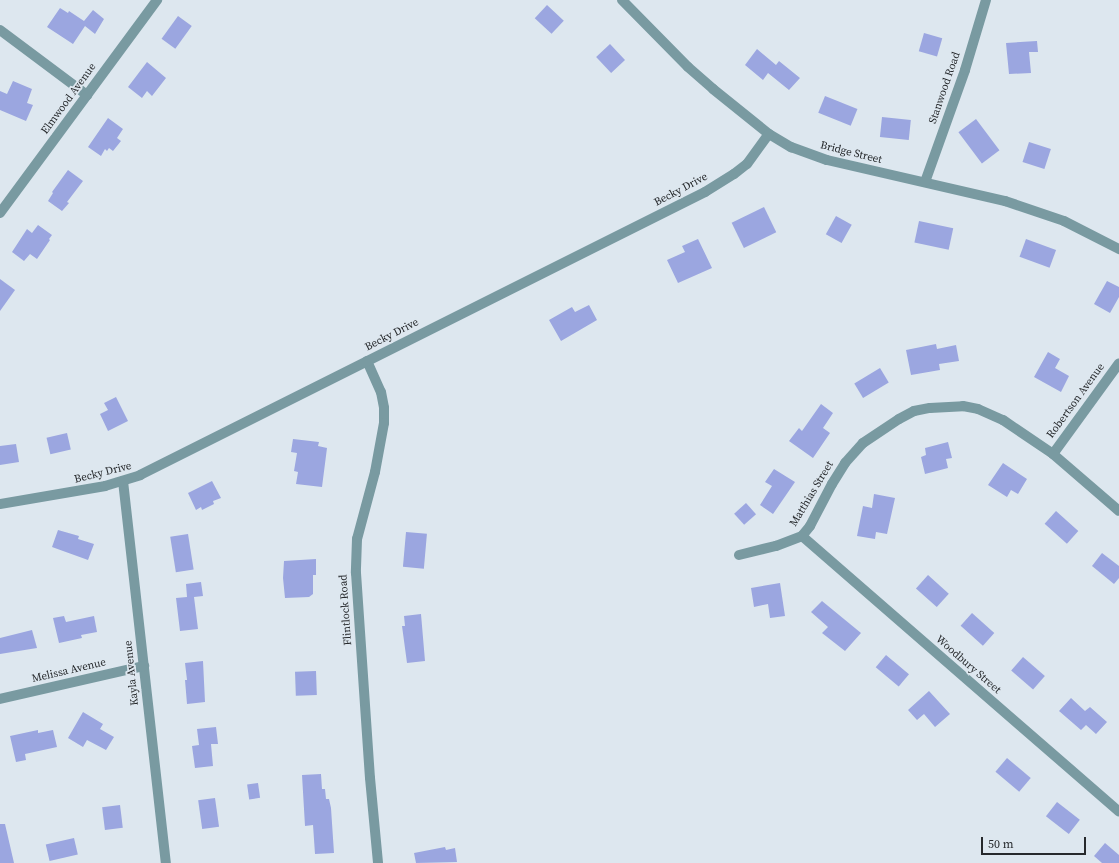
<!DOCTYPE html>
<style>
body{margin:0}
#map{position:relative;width:1119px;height:863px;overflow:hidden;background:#dde7ef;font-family:"Source Serif 4",serif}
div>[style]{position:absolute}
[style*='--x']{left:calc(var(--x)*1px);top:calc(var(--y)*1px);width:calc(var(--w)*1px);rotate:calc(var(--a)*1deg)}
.building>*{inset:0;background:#9ba6e0;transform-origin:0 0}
.minor>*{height:10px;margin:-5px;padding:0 5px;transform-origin:5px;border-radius:5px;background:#799aa1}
span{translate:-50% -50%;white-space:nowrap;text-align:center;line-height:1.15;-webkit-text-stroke:3.5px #dde7ef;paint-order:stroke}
.street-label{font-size:11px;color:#26292c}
.scale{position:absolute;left:981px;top:837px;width:105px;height:18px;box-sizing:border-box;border:2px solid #26292c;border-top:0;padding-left:5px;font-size:12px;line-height:14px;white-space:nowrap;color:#26292c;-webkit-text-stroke:3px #dde7ef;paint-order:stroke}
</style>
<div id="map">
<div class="building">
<div style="left:547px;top:5px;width:23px;height:18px;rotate:43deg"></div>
<div style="clip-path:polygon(60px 8px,68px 13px,69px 11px,84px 21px,93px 10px,104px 19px,95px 34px,85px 26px,73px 44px,47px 27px)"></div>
<div style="left:178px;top:16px;width:17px;height:28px;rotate:36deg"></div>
<div style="left:924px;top:33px;width:19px;height:19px;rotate:16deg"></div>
<div style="clip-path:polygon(1037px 41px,1038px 52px,1029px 52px,1031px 73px,1009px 74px,1006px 43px)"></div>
<div style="left:610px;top:44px;width:22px;height:19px;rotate:47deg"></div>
<div style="clip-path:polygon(757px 49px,776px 65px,779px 61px,800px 78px,789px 90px,768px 73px,763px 80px,745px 65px)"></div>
<div style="clip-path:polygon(147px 62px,166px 78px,152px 96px,147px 91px,142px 98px,128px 87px)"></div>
<div style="clip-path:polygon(13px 81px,32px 89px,27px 103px,33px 105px,26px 121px,0 110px,0 91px,7px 94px)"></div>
<div style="left:825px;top:96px;width:35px;height:18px;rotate:22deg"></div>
<div style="left:882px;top:117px;width:29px;height:20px;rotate:6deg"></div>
<div style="clip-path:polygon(108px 118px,123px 129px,117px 138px,121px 141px,113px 151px,109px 148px,107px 151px,105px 149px,101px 156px,88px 147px)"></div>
<div style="left:976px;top:119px;width:39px;height:22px;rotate:53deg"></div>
<div style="left:1029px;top:142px;width:23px;height:21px;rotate:18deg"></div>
<div style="clip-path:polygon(68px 170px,83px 181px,67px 202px,69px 203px,62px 211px,48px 201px,53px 193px,52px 192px)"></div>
<div style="left:764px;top:207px;width:28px;height:36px;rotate:64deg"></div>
<div style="left:836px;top:216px;width:18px;height:21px;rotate:29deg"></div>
<div style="left:919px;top:221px;width:35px;height:22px;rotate:12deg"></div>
<div style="clip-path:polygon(38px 225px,52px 235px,49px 239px,50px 240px,37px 259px,30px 254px,24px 261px,12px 252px,27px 229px,32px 233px)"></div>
<div style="clip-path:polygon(698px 239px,712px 268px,678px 283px,667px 260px,685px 252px,682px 246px)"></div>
<div style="left:1026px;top:239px;width:32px;height:19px;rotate:20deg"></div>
<div style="clip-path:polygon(0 279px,15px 290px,0 311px)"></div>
<div style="clip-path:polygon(1107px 281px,1119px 287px,1119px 297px,1110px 313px,1094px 304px)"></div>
<div style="clip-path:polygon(589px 305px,597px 320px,561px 341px,549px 320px,572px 307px,575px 312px)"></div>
<div style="clip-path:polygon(936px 344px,937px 349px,956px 345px,959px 361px,939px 364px,940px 370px,911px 375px,906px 350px)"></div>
<div style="clip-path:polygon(1048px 352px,1060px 359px,1055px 368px,1069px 376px,1061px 392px,1034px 377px)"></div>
<div style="left:880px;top:368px;width:17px;height:30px;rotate:59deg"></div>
<div style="clip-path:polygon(116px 397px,128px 421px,108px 431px,100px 414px,108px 410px,104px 403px)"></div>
<div style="clip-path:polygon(821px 404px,833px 413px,823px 428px,830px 433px,813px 458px,789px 441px,799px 428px,802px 431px)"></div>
<div style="left:67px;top:433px;width:17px;height:21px;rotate:77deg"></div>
<div style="clip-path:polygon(293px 439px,319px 442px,318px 446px,327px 448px,322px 487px,296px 484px,298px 472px,294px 471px,297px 453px,291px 452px)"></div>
<div style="clip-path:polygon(948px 442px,952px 458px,946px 459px,948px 468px,925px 474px,921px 457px,926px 455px,925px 448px)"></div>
<div style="clip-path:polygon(16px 444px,19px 462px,0 465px,0 446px)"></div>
<div style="clip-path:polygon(1003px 463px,1027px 479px,1018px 494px,1011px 490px,1007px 497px,988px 485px)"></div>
<div style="clip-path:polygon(774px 469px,795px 482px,773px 514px,760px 505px,772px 486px,765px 482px)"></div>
<div style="clip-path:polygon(212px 481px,221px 498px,213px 501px,214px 504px,202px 510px,201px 507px,196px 510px,188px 493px)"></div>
<div style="clip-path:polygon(874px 494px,895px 498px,887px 534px,876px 532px,875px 539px,857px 536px,863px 506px,872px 508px)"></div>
<div style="left:746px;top:503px;width:15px;height:16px;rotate:48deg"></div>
<div style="left:1056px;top:511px;width:30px;height:17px;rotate:42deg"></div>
<div style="clip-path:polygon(58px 530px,79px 536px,78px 539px,94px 544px,88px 560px,52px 547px)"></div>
<div style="left:406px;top:532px;width:21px;height:35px;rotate:5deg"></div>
<div style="left:188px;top:534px;width:36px;height:18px;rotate:81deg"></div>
<div style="clip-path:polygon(1102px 553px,1119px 566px,1119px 578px,1114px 584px,1092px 566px)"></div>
<div style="clip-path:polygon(316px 559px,316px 575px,313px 575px,313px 594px,309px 597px,285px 598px,283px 578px,284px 561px)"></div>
<div style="left:928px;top:575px;width:28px;height:18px;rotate:42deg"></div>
<div style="clip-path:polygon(201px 582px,203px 596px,194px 597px,198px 629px,180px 631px,176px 598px,187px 597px,186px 584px)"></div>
<div style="clip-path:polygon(780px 583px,785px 616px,770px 618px,768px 604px,754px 607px,751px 588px)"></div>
<div style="clip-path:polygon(822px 601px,861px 633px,845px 651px,822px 633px,828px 627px,811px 612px)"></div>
<div style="left:972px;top:613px;width:30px;height:17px;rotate:42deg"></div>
<div style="clip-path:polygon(421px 614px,425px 661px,407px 663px,402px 626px,405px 626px,404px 616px)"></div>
<div style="clip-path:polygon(64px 616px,66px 622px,94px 616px,97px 632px,81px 635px,82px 638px,59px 643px,53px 618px)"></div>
<div style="clip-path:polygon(32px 630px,37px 648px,0 654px,0 638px)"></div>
<div style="left:886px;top:655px;width:30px;height:16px;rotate:40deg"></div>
<div style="left:1023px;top:657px;width:29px;height:18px;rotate:41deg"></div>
<div style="clip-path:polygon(203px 661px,205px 702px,187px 704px,185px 680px,187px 680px,185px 663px)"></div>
<div style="left:316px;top:671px;width:24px;height:21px;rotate:88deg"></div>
<div style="clip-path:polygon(929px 691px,950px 714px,935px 727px,924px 714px,917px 720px,908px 710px)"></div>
<div style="clip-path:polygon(1071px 698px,1085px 711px,1090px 707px,1107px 722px,1096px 734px,1086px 725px,1081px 730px,1059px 711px)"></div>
<div style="clip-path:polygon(83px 712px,103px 724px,100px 729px,114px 737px,106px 750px,87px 740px,83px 747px,68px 738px)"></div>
<div style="clip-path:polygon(216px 727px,218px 744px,211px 744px,213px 766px,195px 768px,192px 746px,199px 745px,197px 729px)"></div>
<div style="clip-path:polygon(38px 730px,38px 733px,53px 730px,57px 747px,25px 754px,26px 760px,16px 762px,10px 736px)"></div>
<div style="left:1007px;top:758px;width:31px;height:18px;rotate:40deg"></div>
<div style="clip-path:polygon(321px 774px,322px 789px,325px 789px,326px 799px,329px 799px,331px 808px,334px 853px,315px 854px,313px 825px,305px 826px,302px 775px)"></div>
<div style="left:258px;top:783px;width:15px;height:11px;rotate:82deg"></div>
<div style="left:215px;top:798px;width:29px;height:17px;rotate:82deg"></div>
<div style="left:1057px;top:802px;width:29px;height:18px;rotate:38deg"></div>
<div style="left:120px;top:805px;width:23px;height:18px;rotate:83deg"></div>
<div style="clip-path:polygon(0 824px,5px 824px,14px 863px,0 863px)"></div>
<div style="left:74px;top:838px;width:17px;height:29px;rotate:77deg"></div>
<div style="clip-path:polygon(1105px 843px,1119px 855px,1119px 863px,1102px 863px,1094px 856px)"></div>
<div style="clip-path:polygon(445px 847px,446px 850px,455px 848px,457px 862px,416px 863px,414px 853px)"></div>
</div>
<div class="minor">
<div style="--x:622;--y:0;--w:94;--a:45.4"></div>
<div style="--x:688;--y:67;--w:33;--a:41"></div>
<div style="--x:713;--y:89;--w:72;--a:38.8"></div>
<div style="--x:769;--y:134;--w:26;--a:31"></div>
<div style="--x:791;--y:147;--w:38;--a:20"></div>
<div style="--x:827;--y:160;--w:183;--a:13"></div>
<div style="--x:1005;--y:201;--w:62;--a:18.7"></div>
<div style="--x:1064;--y:221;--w:62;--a:27"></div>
<div style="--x:0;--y:30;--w:109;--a:36.8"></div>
<div style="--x:925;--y:182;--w:119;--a:-70.3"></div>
<div style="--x:965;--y:70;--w:73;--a:-73.3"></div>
<div style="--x:0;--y:213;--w:265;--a:-53.6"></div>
<div style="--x:367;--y:361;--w:34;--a:66"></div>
<div style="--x:381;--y:392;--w:16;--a:79"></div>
<div style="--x:384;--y:408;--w:15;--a:90"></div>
<div style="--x:384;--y:423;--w:50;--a:100.4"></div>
<div style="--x:375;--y:472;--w:69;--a:105"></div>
<div style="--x:357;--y:539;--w:34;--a:92"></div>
<div style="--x:356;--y:573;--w:205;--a:86.1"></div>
<div style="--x:370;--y:778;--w:85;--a:84.6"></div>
<div style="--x:1053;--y:454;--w:112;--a:-54"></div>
<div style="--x:123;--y:481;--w:384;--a:83.6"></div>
<div style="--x:0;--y:504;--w:107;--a:-9.7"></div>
<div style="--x:105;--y:486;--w:37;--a:-17"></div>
<div style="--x:140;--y:475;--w:632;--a:-26.61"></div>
<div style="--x:705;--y:192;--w:34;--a:-32"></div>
<div style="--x:734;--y:174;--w:16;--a:-38"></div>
<div style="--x:747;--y:164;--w:37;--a:-54"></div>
<div style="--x:802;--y:536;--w:420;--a:41"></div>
<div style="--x:739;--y:555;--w:38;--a:-14"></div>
<div style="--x:776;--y:546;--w:28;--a:-21"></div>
<div style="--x:802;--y:536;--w:13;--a:-51"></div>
<div style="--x:810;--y:526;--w:47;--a:-62.4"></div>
<div style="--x:832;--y:484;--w:25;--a:-58"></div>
<div style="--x:845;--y:463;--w:27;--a:-48"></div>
<div style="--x:863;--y:443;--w:43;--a:-33.7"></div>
<div style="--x:899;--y:419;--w:17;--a:-28"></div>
<div style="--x:914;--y:411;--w:16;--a:-11"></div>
<div style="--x:930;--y:408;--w:33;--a:-3"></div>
<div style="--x:963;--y:406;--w:15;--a:11"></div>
<div style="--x:978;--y:409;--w:27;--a:24"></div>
<div style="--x:1003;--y:420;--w:60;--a:34.2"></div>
<div style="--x:1053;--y:454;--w:87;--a:40.8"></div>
<div style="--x:0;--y:699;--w:148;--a:-12.9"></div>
</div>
<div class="street-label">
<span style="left:945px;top:88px;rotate:-71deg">Stanwood Road</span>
<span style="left:69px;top:99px;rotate:-54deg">Elmwood Avenue</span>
<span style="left:851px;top:153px;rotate:14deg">Bridge Street</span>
<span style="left:681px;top:190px;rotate:-28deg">Becky Drive</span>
<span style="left:392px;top:335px;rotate:-27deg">Becky Drive</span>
<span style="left:1076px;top:401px;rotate:-54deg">Robertson Avenue</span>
<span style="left:103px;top:473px;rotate:-14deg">Becky Drive</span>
<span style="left:812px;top:494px;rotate:-59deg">Matthias Street</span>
<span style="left:346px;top:610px;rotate:-94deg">Flintlock Road</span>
<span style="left:968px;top:665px;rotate:41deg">Woodbury Street</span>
<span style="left:69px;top:671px;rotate:-13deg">Melissa Avenue</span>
<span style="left:132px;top:673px;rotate:-96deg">Kayla Avenue</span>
</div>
<div class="scale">50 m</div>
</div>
